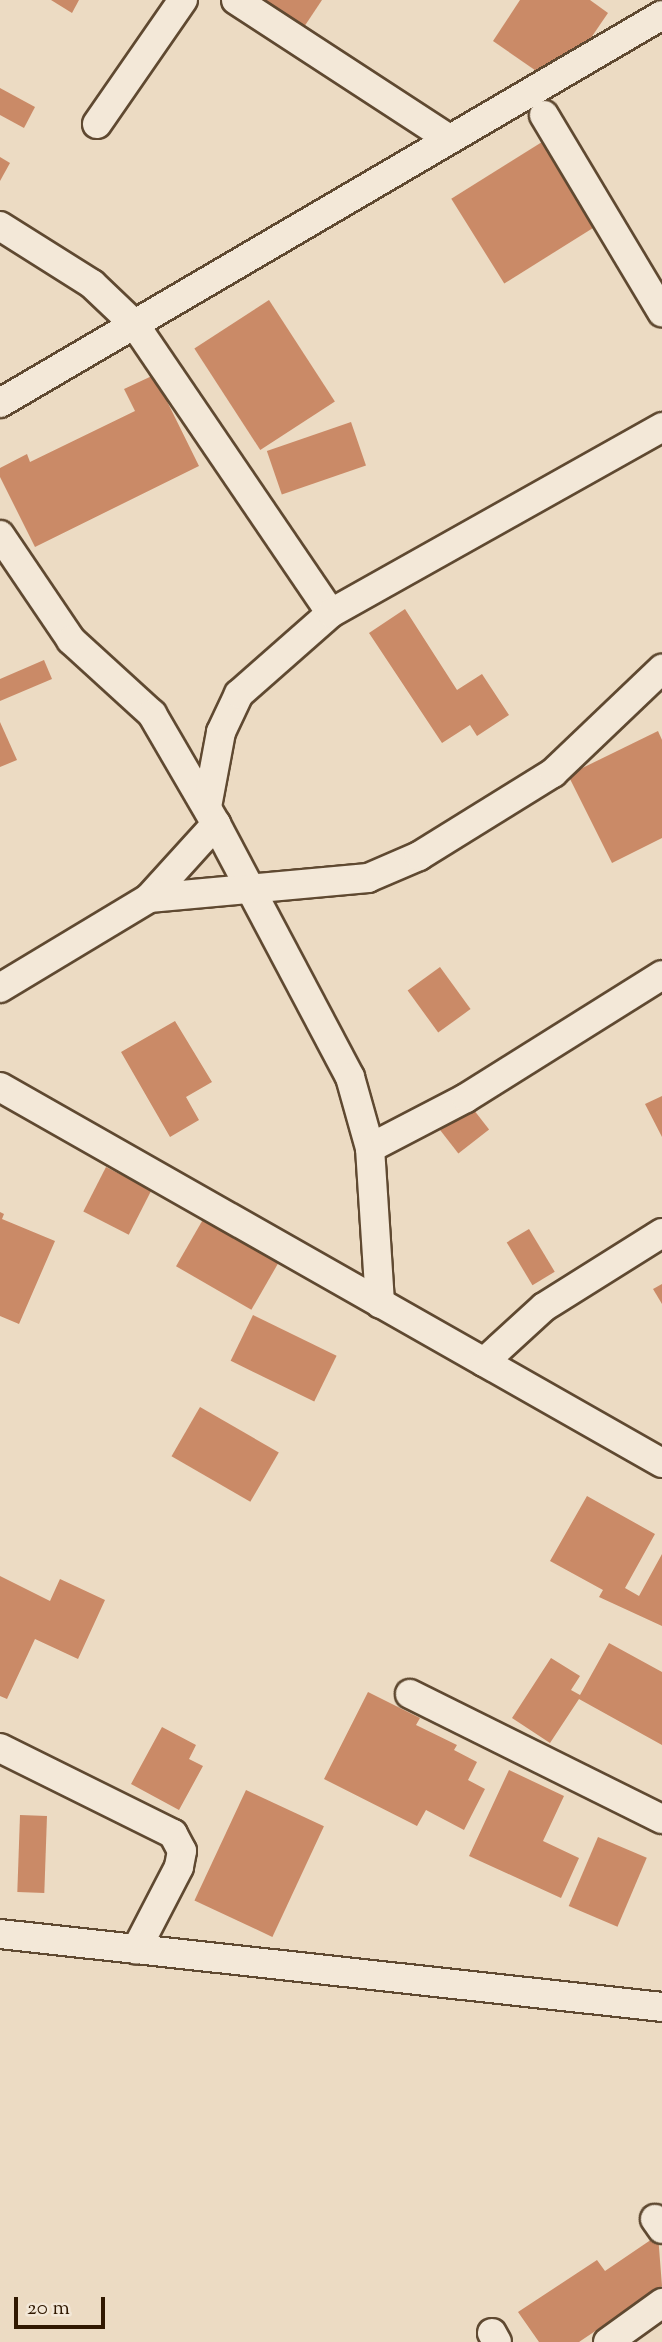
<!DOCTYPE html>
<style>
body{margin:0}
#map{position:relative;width:662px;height:2342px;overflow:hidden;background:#ecdbc3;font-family:"Sorts Mill Goudy",serif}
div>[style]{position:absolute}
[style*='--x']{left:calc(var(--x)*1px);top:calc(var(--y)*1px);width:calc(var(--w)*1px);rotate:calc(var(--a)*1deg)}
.building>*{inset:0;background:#ca8a67;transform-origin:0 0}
.roads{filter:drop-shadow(2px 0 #5f4931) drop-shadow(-2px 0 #5f4931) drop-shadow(0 2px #5f4931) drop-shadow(0 -2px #5f4931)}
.minor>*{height:28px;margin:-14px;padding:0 14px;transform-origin:14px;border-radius:14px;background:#f3e8d8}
span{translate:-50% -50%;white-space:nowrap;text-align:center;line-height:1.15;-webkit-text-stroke:6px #f3e8d8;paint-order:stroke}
.scale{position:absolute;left:14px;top:2297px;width:91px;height:32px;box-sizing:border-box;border:4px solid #301800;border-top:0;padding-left:9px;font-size:21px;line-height:24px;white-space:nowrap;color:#301800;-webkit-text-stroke:5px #f3e8d8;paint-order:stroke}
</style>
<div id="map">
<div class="building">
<div style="clip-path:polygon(51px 0,79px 0,72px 13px)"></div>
<div style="clip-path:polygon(248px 0,322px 0,300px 33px)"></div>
<div style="clip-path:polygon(520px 0,590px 0,608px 13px,558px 86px,493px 41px)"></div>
<div style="clip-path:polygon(0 88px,35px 107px,24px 128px,0 115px)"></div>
<div style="left:542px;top:142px;width:100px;height:107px;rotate:58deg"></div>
<div style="clip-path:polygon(0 157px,10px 163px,0 181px)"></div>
<div style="left:269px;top:300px;width:121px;height:89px;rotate:57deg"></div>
<div style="clip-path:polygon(154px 375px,199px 466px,35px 547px,0 477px,0 468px,27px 454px,30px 462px,135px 411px,124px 389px)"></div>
<div style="left:351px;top:422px;width:46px;height:89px;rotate:71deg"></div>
<div style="clip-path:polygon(405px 609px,457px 690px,482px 674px,509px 715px,477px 736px,470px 725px,442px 743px,369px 633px)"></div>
<div style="clip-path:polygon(44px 660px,52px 679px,0 701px,0 679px)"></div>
<div style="clip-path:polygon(0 722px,17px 760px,0 767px)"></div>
<div style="clip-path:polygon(658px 731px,662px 740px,662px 838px,612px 863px,568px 775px)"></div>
<div style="left:440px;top:967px;width:52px;height:40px;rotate:54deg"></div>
<div style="clip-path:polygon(175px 1021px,212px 1082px,186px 1097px,199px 1120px,170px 1137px,121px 1052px)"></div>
<div style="clip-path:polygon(662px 1096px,662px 1137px,645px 1104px)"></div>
<div style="left:470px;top:1105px;width:31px;height:39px;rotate:52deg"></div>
<div style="left:106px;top:1167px;width:51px;height:50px;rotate:27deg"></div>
<div style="clip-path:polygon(0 1212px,4px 1214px,2px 1219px,55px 1241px,19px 1324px,0 1316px)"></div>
<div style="left:205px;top:1216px;width:87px;height:58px;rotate:30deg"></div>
<div style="left:529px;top:1229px;width:50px;height:26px;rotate:59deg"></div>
<div style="clip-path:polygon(662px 1284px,662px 1304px,653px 1289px)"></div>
<div style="left:253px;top:1315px;width:93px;height:51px;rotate:26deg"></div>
<div style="left:200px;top:1407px;width:91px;height:57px;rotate:30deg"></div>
<div style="clip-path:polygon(587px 1496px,655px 1534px,625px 1588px,639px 1596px,662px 1554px,662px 1626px,599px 1597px,603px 1590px,550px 1561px)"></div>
<div style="clip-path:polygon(0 1576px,50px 1601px,60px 1579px,105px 1600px,78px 1659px,35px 1639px,7px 1699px,0 1696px)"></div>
<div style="clip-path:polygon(609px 1643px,662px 1672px,662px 1745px,579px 1699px,550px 1743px,512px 1718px,551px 1658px,580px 1676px,571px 1690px,580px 1695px)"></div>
<div style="clip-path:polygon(368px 1692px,420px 1718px,416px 1725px,457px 1745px,454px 1750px,477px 1762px,468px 1780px,485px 1789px,464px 1830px,426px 1810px,417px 1826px,324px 1779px)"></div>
<div style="clip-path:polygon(162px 1727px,196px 1745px,189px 1759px,203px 1766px,179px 1810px,131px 1784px)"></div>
<div style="clip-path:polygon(509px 1770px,564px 1796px,543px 1841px,579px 1858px,561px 1898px,469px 1856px)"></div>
<div style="left:246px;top:1790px;width:86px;height:122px;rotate:25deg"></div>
<div style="left:20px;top:1815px;width:27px;height:77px;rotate:2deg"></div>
<div style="left:598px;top:1837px;width:53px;height:75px;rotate:23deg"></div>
<div style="clip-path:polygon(658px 2235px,662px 2286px,579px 2342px,539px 2342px,518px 2312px,597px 2260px,605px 2271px)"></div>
</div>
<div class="roads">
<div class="minor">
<div style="--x:236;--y:0;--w:254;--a:33.1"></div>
<div style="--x:544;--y:115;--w:230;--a:59.1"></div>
<div style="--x:97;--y:124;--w:151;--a:-55.3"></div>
<div style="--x:0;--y:226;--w:109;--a:32.2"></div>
<div style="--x:92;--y:284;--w:59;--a:43.6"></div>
<div style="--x:135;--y:325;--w:348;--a:55.8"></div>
<div style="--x:0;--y:403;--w:767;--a:-30.37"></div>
<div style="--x:0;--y:535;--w:127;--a:55.9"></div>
<div style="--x:71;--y:640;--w:110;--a:42.4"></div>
<div style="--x:152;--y:714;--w:127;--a:59.8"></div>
<div style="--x:216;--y:824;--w:286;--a:62.1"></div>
<div style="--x:350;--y:1077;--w:74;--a:74.3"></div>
<div style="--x:370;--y:1148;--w:156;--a:86.3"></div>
<div style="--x:207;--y:807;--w:76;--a:-79.4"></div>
<div style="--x:221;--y:732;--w:42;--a:-64.7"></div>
<div style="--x:239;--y:694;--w:123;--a:-41.4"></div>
<div style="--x:331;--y:613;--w:380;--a:-29.3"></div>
<div style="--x:149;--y:898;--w:100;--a:-47.8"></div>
<div style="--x:0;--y:988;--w:174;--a:-31.1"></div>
<div style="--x:149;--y:898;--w:220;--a:-5.2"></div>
<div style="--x:368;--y:878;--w:56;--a:-23.3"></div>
<div style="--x:419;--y:856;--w:158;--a:-31.8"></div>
<div style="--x:553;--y:773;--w:151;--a:-43.7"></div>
<div style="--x:0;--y:1087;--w:761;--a:29.6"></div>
<div style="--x:370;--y:1148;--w:108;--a:-27.5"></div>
<div style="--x:466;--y:1098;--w:231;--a:-32.1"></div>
<div style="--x:484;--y:1362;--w:81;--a:-42.5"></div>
<div style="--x:544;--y:1307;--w:139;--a:-32.1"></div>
<div style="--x:410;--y:1694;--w:281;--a:26.4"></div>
<div style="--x:0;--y:1748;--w:193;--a:26.4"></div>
<div style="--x:173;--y:1834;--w:19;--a:62"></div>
<div style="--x:182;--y:1851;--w:16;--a:101"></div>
<div style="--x:179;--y:1867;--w:93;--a:117.4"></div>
<div style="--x:0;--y:1934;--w:666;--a:6.29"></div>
<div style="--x:655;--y:2219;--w:12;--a:55"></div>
<div style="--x:492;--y:2333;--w:10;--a:61"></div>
<div style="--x:608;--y:2342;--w:67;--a:-35.8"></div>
</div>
</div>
<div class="scale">20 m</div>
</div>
